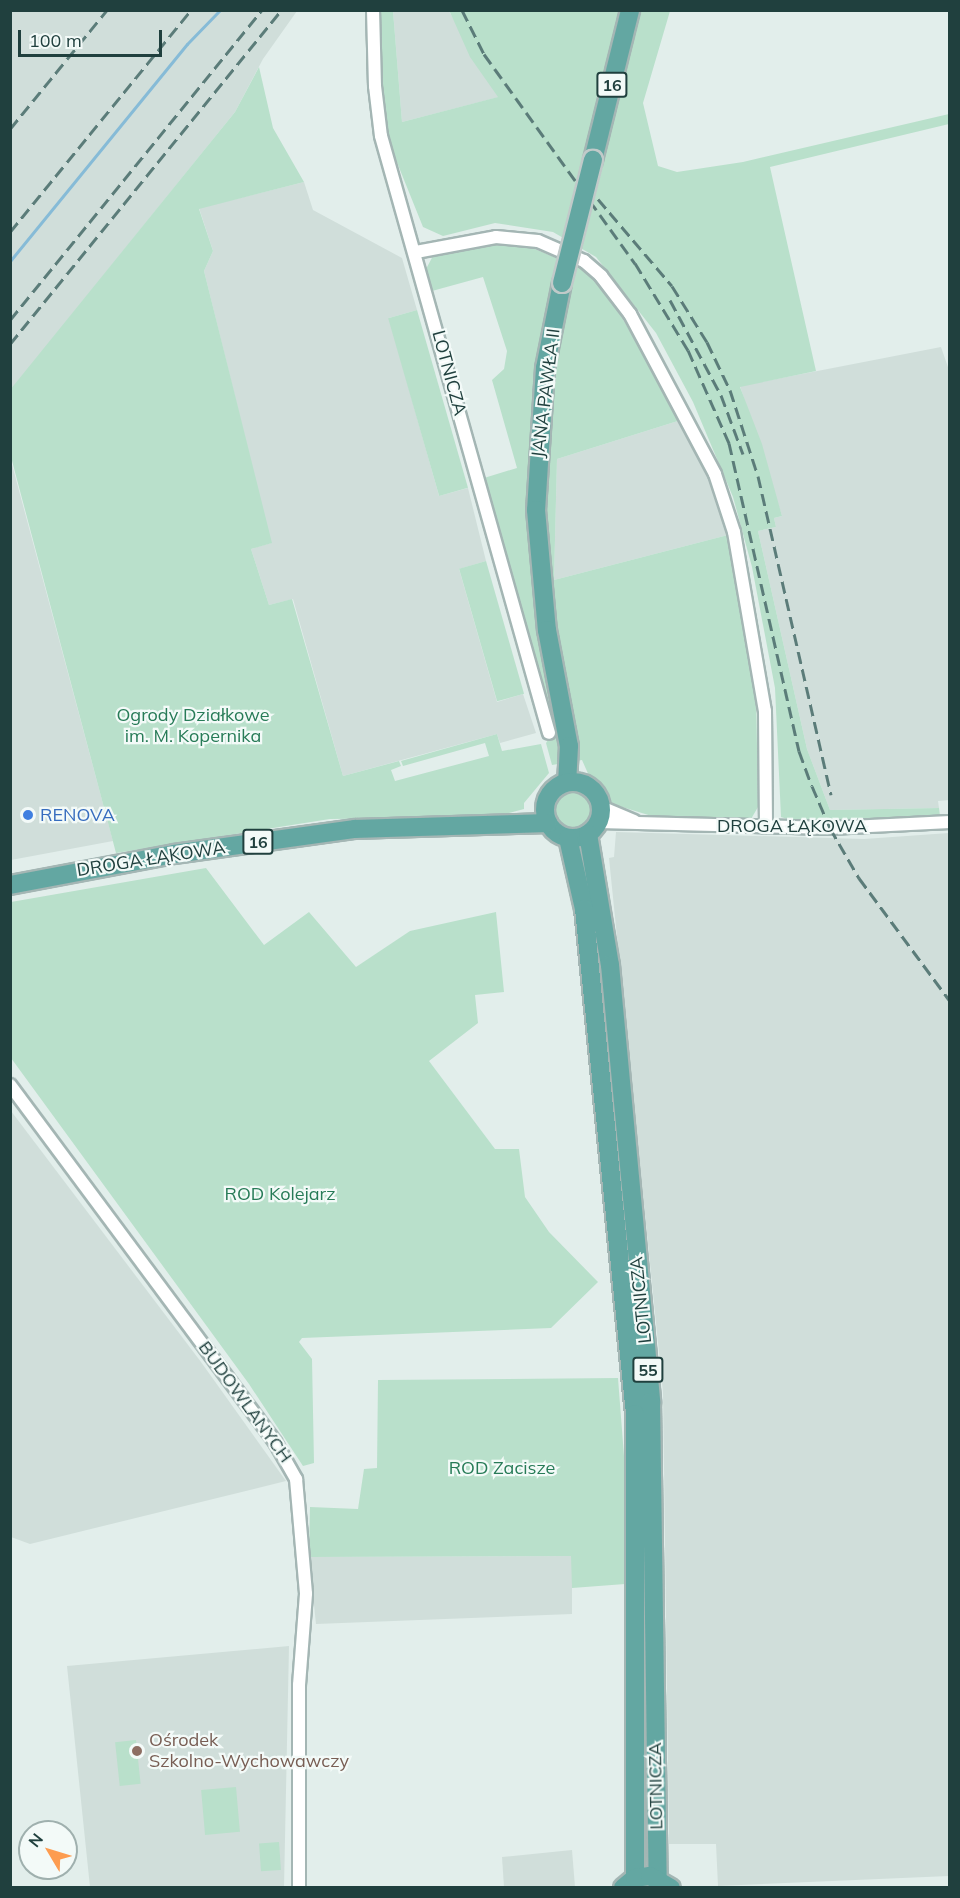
<!DOCTYPE html>
<meta charset="utf-8">
<style>
body{margin:0}
#map{position:relative;width:960px;height:1898px;overflow:hidden;background:#e2eeeb;font-family:Mulish,sans-serif}
div>[style]{position:absolute}
[style*='--x']{left:calc(var(--x)*1px);top:calc(var(--y)*1px);width:calc(var(--w)*1px);rotate:calc(var(--a)*1deg)}
.built>*{inset:0;background:#d0deda}
.green>*{inset:0;background:#b9e0cb;transform-origin:0 0}
.round{border-radius:50%}
.stream>*{height:3px;margin:-1.5px;padding:0 1.5px;transform-origin:1.5px;border-radius:1.5px;background:#86bbd7}
.roads{filter:drop-shadow(2px 0 #a4b6b4) drop-shadow(-2px 0 #a4b6b4) drop-shadow(0 2px #a4b6b4) drop-shadow(0 -2px #a4b6b4)}
.street>*{height:12px;margin:-6px;padding:0 6px;transform-origin:6px;border-radius:6px;background:#fff}
.primary>*{height:18px;margin:-9px;padding:0 9px;transform-origin:9px;border-radius:9px;background:#63a7a2}
.primary>.ring{margin:-9px;padding:0;box-sizing:content-box;background:none;border:18px solid #63a7a2;border-radius:50%}
.rail>*{height:3px;margin-top:-1.5px;transform-origin:0;background:repeating-linear-gradient(90deg,#5b7c79 0 12px,transparent 0 18px)}
.bridges{filter:drop-shadow(2px 0 #c1cac9) drop-shadow(-2px 0 #c1cac9) drop-shadow(0 2px #c1cac9) drop-shadow(0 -2px #c1cac9)}
.primary-bridge>*{height:18px;margin:-9px;padding:0 9px;transform-origin:9px;border-radius:9px;background:#63a7a2}
.dots>*{width:16px;height:16px;translate:-50% -50%;box-sizing:border-box;border:3px solid #f3faf8;border-radius:50%}
span{translate:-50% -50%;white-space:nowrap;text-align:center;line-height:1.15;-webkit-text-stroke:4.5px #f3faf8;paint-order:stroke}
.shield-label span{padding:2px 4px;background:#f3faf8;border:2px solid;border-radius:4px;-webkit-text-stroke-width:0}
.shield-label{font-size:16px;color:#20403e;font-weight:700}
.street-label{font-size:18px;color:#20403e}
.park-label{font-size:18px;color:#277b57}
.shop-label{font-size:18px;color:#366cbe}
.left{translate:0 -50%;text-align:left}
.education-label{font-size:18px;color:#785e54}
.frame{position:absolute;inset:0;border:12px solid #20403e;pointer-events:none}
.north{position:absolute;left:18px;top:1820px;width:60px;height:60px;box-sizing:border-box;background:#f3faf8;border:2px solid #9fb0ae;border-radius:50%;rotate:308deg;font-size:16px;font-weight:700;line-height:24px;text-align:center;color:#20403e}
.north::after{content:'';display:block;margin:auto;width:21px;height:27px;background:#fd9c50;clip-path:polygon(50% 0,100% 100%,50% 72%,0 100%)}
.scale{position:absolute;left:18px;top:30px;width:144px;height:27px;box-sizing:border-box;border:3px solid #20403e;border-top:0;padding-left:8px;font-size:18px;line-height:21px;white-space:nowrap;color:#20403e;-webkit-text-stroke:4px #f3faf8;paint-order:stroke}
</style>
<div id="map">
<div class="built">
<div style="clip-path:polygon(11px 11px,297px 11px,263px 59px,235px 112px,11px 390px)"></div>
<div style="clip-path:polygon(393px 11px,449px 11px,499px 97px,402px 122px)"></div>
<div style="clip-path:polygon(304px 182px,313px 210px,402px 258px,417px 310px,389px 318px,439px 496px,468px 488px,486px 561px,459px 569px,497px 702px,523px 694px,536px 733px,500px 743px,497px 734px,343px 776px,293px 599px,269px 605px,251px 549px,271px 543px,204px 271px,213px 251px,199px 208px)"></div>
<div style="clip-path:polygon(941px 347px,950px 373px,950px 800px,938px 801px,939px 808px,830px 810px,807px 749px,758px 531px,776px 527px,774px 518px,782px 516px,740px 386px)"></div>
<div style="clip-path:polygon(681px 420px,711px 479px,728px 535px,554px 580px,557px 459px)"></div>
<div style="clip-path:polygon(10px 457px,113px 841px,11px 860px,10px 860px)"></div>
<div style="clip-path:polygon(616px 832px,864px 839px,949px 833px,949px 1876px,718px 1886px,716px 1844px,669px 1844px,663px 1392px,609px 858px,614px 857px)"></div>
<div style="clip-path:polygon(11px 1111px,201px 1362px,286px 1481px,30px 1544px,11px 1537px)"></div>
<div style="clip-path:polygon(572px 1556px,572px 1614px,316px 1624px,309px 1557px)"></div>
<div style="clip-path:polygon(289px 1646px,284px 1887px,90px 1887px,67px 1666px)"></div>
<div style="clip-path:polygon(572px 1850px,575px 1887px,504px 1887px,502px 1857px)"></div>
</div>
<div class="green">
<div style="clip-path:polygon(449px 10px,670px 11px,643px 103px,658px 166px,677px 172px,743px 162px,949px 114px,949px 124px,770px 167px,816px 371px,740px 387px,762px 444px,782px 516px,774px 518px,776px 527px,758px 531px,807px 749px,830px 810px,939px 808px,940px 816px,797px 822px,781px 817px,775px 688px,752px 567px,733px 497px,693px 402px,656px 333px,596px 257px,553px 232px,495px 223px,443px 236px,423px 227px,394px 155px,382px 109px,380px 11px,393px 11px,402px 122px,498px 97px,470px 57px)"></div>
<div style="clip-path:polygon(259px 67px,273px 128px,304px 182px,199px 209px,213px 251px,204px 271px,272px 543px,251px 549px,269px 605px,292px 599px,343px 776px,399px 761px,401px 766px,391px 770px,395px 781px,489px 756px,485px 743px,403px 766px,401px 761px,497px 734px,502px 751px,541px 744px,549px 773px,524px 803px,524px 809px,494px 817px,330px 819px,116px 853px,11px 457px,10px 390px,235px 112px)"></div>
<div style="clip-path:polygon(477px 244px,525px 245px,583px 269px,609px 295px,681px 420px,557px 459px,554px 580px,728px 535px,756px 685px,758px 807px,751px 819px,655px 817px,609px 803px,590px 778px,582px 760px,552px 765px,546px 743px,553px 733px,545px 696px,484px 478px,517px 468px,492px 380px,504px 369px,507px 351px,483px 277px,432px 291px,426px 269px,434px 254px)"></div>
<div style="left:417px;top:310px;width:185px;height:30px;rotate:74deg"></div>
<div style="left:486px;top:561px;width:138px;height:28px;rotate:74deg"></div>
<div class="round" style="left:551px;top:787px;width:44px;height:44px"></div>
<div style="clip-path:polygon(206px 868px,264px 945px,309px 912px,356px 967px,410px 931px,496px 912px,504px 992px,475px 995px,478px 1023px,429px 1061px,495px 1149px,519px 1149px,525px 1197px,549px 1232px,598px 1282px,551px 1328px,302px 1338px,299px 1342px,312px 1359px,314px 1463px,303px 1466px,249px 1384px,11px 1058px,11px 902px)"></div>
<div style="clip-path:polygon(618px 1378px,624px 1456px,625px 1584px,572px 1588px,571px 1556px,309px 1557px,310px 1507px,358px 1509px,364px 1469px,377px 1468px,378px 1380px)"></div>
<div style="left:136px;top:1740px;width:44px;height:21px;rotate:84deg"></div>
<div style="left:236px;top:1787px;width:45px;height:35px;rotate:85deg"></div>
<div style="left:279px;top:1842px;width:28px;height:20px;rotate:86deg"></div>
</div>
<div class="stream">
<div style="--x:10;--y:261;--w:280;--a:-50.8"></div>
<div style="--x:187;--y:44;--w:47;--a:-45.9"></div>
</div>
<div class="roads">
<div class="street">
<div style="--x:373;--y:10;--w:76;--a:88.5"></div>
<div style="--x:375;--y:86;--w:50;--a:83.2"></div>
<div style="--x:381;--y:136;--w:620;--a:74.28"></div>
<div style="--x:416;--y:252;--w:81;--a:-10.6"></div>
<div style="--x:496;--y:237;--w:42;--a:5.4"></div>
<div style="--x:538;--y:241;--w:50;--a:23.5"></div>
<div style="--x:584;--y:261;--w:23;--a:41"></div>
<div style="--x:601;--y:276;--w:48;--a:52.7"></div>
<div style="--x:630;--y:314;--w:181;--a:62"></div>
<div style="--x:715;--y:474;--w:61;--a:71.9"></div>
<div style="--x:734;--y:532;--w:182;--a:80.2"></div>
<div style="--x:765;--y:711;--w:116;--a:89.5"></div>
<div style="--x:601;--y:807;--w:36;--a:23"></div>
<div style="--x:599;--y:822;--w:231;--a:1.5"></div>
<div style="--x:830;--y:828;--w:120;--a:-2.9"></div>
<div style="--x:10;--y:1085;--w:445;--a:53.4"></div>
<div style="--x:275;--y:1442;--w:43;--a:60.4"></div>
<div style="--x:296;--y:1479;--w:115;--a:85"></div>
<div style="--x:306;--y:1594;--w:91;--a:94.4"></div>
<div style="--x:299;--y:1685;--w:203;--a:90"></div>
</div>
<div class="primary">
<div style="--x:593;--y:160;--w:154;--a:-76.1"></div>
<div style="--x:562;--y:283;--w:87;--a:101.3"></div>
<div style="--x:545;--y:368;--w:142;--a:93.6"></div>
<div style="--x:536;--y:510;--w:121;--a:84.8"></div>
<div style="--x:547;--y:630;--w:118;--a:79.3"></div>
<div style="--x:569;--y:746;--w:36;--a:93"></div>
<div class="ring" style="left:545px;top:782px;width:38px;height:38px"></div>
<div style="--x:588;--y:834;--w:133;--a:80.5"></div>
<div style="--x:610;--y:965;--w:439;--a:84.6"></div>
<div style="--x:651;--y:1402;--w:476;--a:89.2"></div>
<div style="--x:568;--y:838;--w:73;--a:77.3"></div>
<div style="--x:584;--y:909;--w:508;--a:84.23"></div>
<div style="--x:635;--y:1414;--w:464;--a:90"></div>
<div style="--x:10;--y:885;--w:167;--a:-10.7"></div>
<div style="--x:174;--y:854;--w:183;--a:-7.9"></div>
<div style="--x:355;--y:829;--w:193;--a:-1.8"></div>
<div style="--x:623;--y:1888;--w:16;--a:-40"></div>
<div style="--x:635;--y:1878;--w:15;--a:-8"></div>
<div style="--x:650;--y:1876;--w:24;--a:30"></div>
</div>
</div>
<div class="rail">
<div style="--x:462;--y:10;--w:49;--a:63.4"></div>
<div style="--x:484;--y:54;--w:258;--a:54.2"></div>
<div style="--x:635;--y:263;--w:102;--a:58.7"></div>
<div style="--x:688;--y:350;--w:102;--a:66.2"></div>
<div style="--x:729;--y:443;--w:316;--a:77.2"></div>
<div style="--x:799;--y:751;--w:37;--a:70"></div>
<div style="--x:812;--y:786;--w:46;--a:66.8"></div>
<div style="--x:830;--y:828;--w:58;--a:59.9"></div>
<div style="--x:859;--y:878;--w:153;--a:53.5"></div>
<div style="--x:10;--y:129;--w:154;--a:-50.8"></div>
<div style="--x:598;--y:199;--w:114;--a:49.6"></div>
<div style="--x:672;--y:286;--w:66;--a:58"></div>
<div style="--x:707;--y:342;--w:53;--a:64.4"></div>
<div style="--x:730;--y:390;--w:90;--a:72"></div>
<div style="--x:758;--y:476;--w:327;--a:77.1"></div>
<div style="--x:10;--y:232;--w:286;--a:-50.8"></div>
<div style="--x:670;--y:300;--w:108;--a:61.8"></div>
<div style="--x:721;--y:395;--w:63;--a:69.6"></div>
<div style="--x:10;--y:320;--w:400;--a:-50.9"></div>
<div style="--x:10;--y:344;--w:430;--a:-50.9"></div>
</div>
<div class="bridges">
<div class="primary-bridge">
<div style="--x:562;--y:283;--w:127;--a:-75.9"></div>
</div>
</div>
<div class="dots">
<div style="left:28px;top:815px;background:#3f7fe0"></div>
<div style="left:137px;top:1751px;background:#8d6e63"></div>
</div>
<div class="shield-label">
<span style="left:612px;top:85px">16</span>
<span style="left:258px;top:842px">16</span>
<span style="left:648px;top:1370px">55</span>
</div>
<div class="street-label">
<span style="left:449px;top:373px;rotate:75deg">LOTNICZA</span>
<span style="left:546px;top:393px;rotate:-83deg">JANA PAWŁA II</span>
<span style="left:792px;top:826px">DROGA ŁĄKOWA</span>
<span style="left:151px;top:859px;rotate:-9deg">DROGA ŁĄKOWA</span>
<span style="left:641px;top:1300px;rotate:-96deg">LOTNICZA</span>
<span style="left:245px;top:1402px;rotate:54deg">BUDOWLANYCH</span>
<span style="left:656px;top:1786px;rotate:-91deg">LOTNICZA</span>
</div>
<div class="park-label">
<span style="left:193px;top:726px">Ogrody Działkowe<br>im. M. Kopernika</span>
<span style="left:280px;top:1194px">ROD Kolejarz</span>
<span style="left:502px;top:1468px">ROD Zacisze</span>
</div>
<div class="shop-label">
<span class="left" style="left:40px;top:815px">RENOVA</span>
</div>
<div class="education-label">
<span class="left" style="left:149px;top:1751px">Ośrodek<br>Szkolno-Wychowawczy</span>
</div>
<div class="frame"></div>
<div class="north">N</div>
<div class="scale">100 m</div>
</div>
